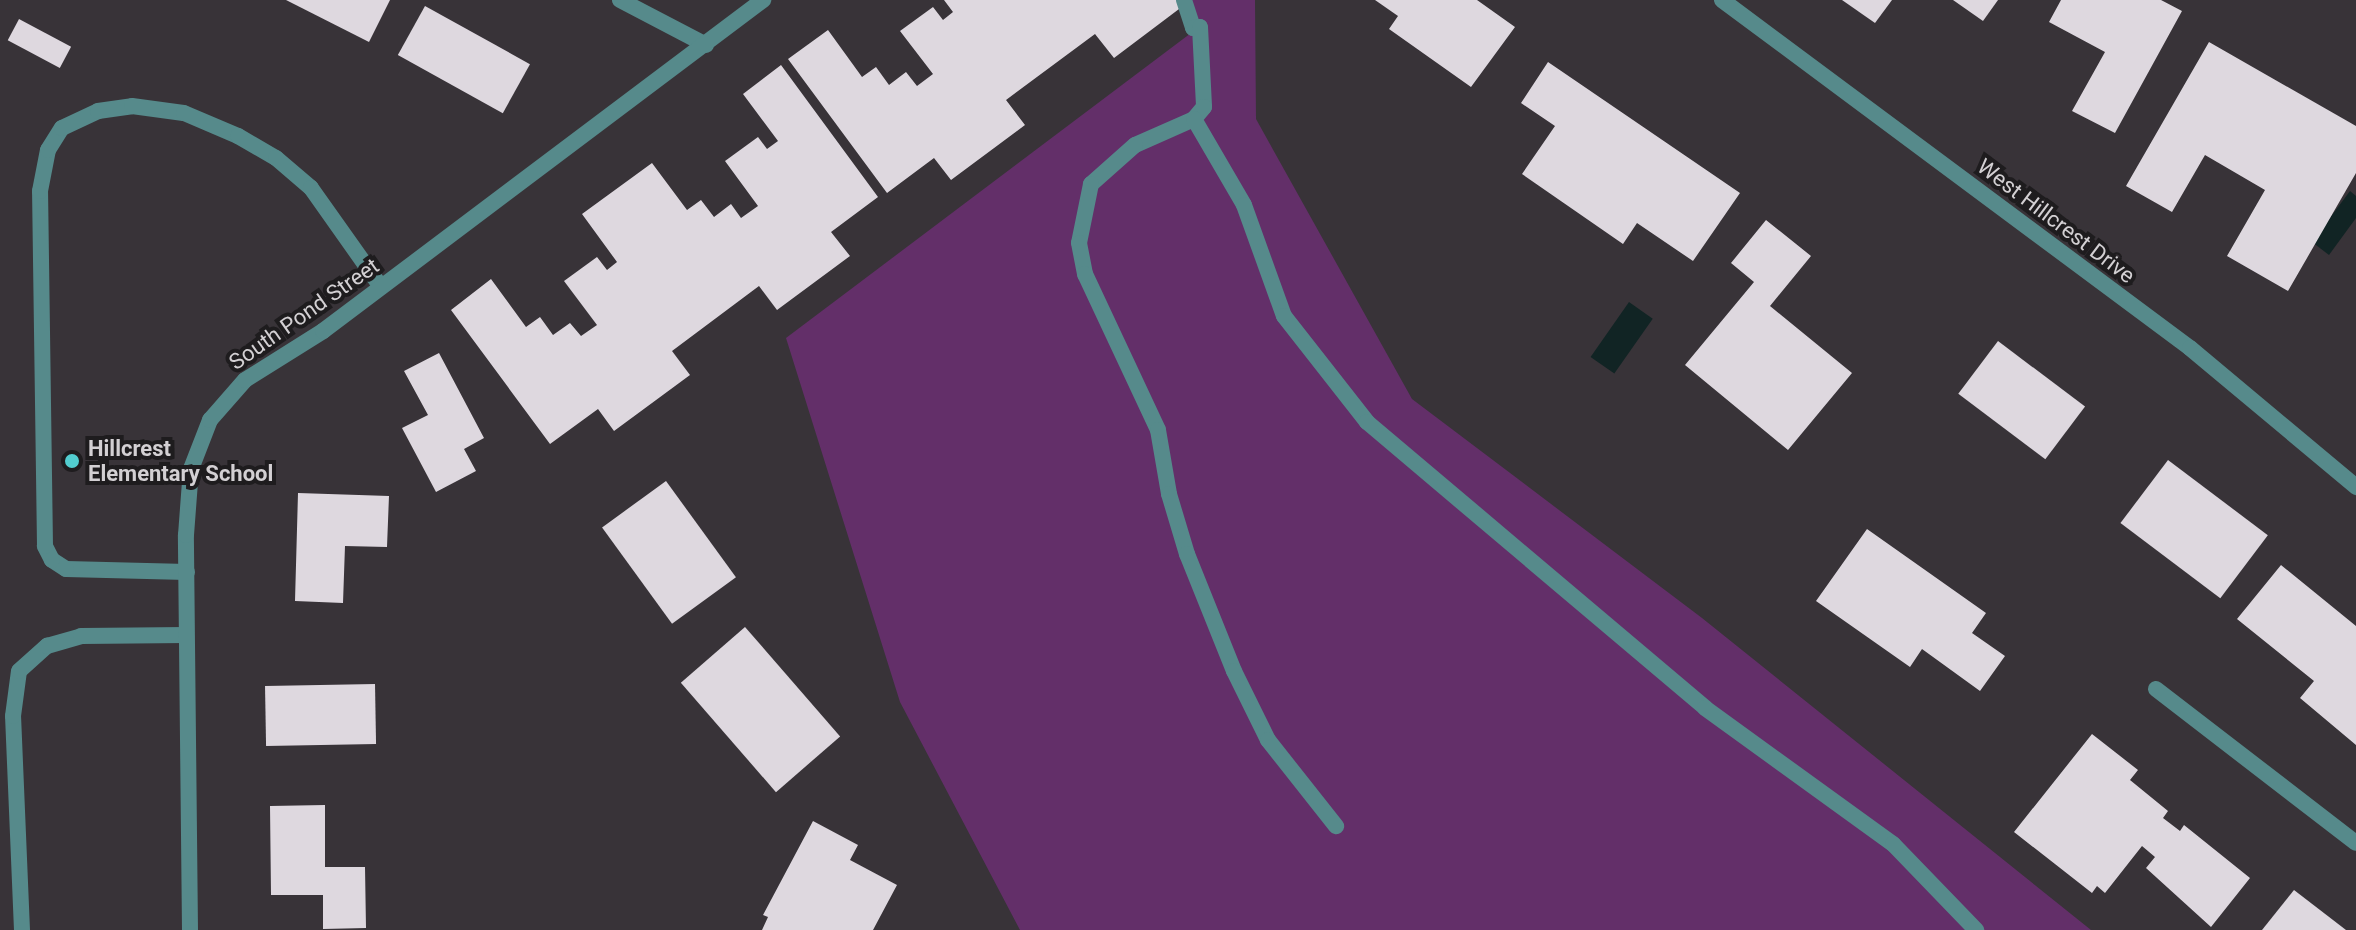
<!DOCTYPE html>
<style>
body{margin:0}
#map{position:relative;width:2356px;height:930px;overflow:hidden;background:#383338;font-family:Roboto,sans-serif}
div>[style]{position:absolute}
[style*='--x']{left:calc(var(--x)*1px);top:calc(var(--y)*1px);width:calc(var(--w)*1px);rotate:calc(var(--a)*1deg)}
.green>*{inset:0;background:#632f69}
.water>*{inset:0;background:#112424;transform-origin:0 0}
.building>*{inset:0;background:#ded8df;transform-origin:0 0}
.service>*{height:16px;margin:-8px;padding:0 8px;transform-origin:8px;border-radius:8px;background:#568a8b}
.minor>*{height:16px;margin:-8px;padding:0 8px;transform-origin:8px;border-radius:8px;background:#568a8b}
.dots>*{width:22px;height:22px;translate:-50% -50%;box-sizing:border-box;border:4px solid #1e1c1e;border-radius:50%}
span{translate:-50% -50%;white-space:nowrap;text-align:center;line-height:1.15;-webkit-text-stroke:8px #1e1c1e;paint-order:stroke}
.street-label{font-size:22px;color:#d3d0d3}
.poi-label{font-size:22px;color:#d3d0d3;font-weight:700}
.left{translate:0 -50%;text-align:left}
</style>
<div id="map">
<div class="green">
<div style="clip-path:polygon(1181px 0,1255px 0,1256px 119px,1412px 399px,1702px 618px,2091px 930px,1020px 930px,900px 702px,786px 338px,1199px 27px)"></div>
</div>
<div class="water">
<div style="clip-path:polygon(2350px 191px,2356px 196px,2356px 218px,2329px 255px,2312px 242px)"></div>
<div style="left:1629px;top:302px;width:29px;height:67px;rotate:35deg"></div>
</div>
<div class="building">
<div style="clip-path:polygon(286px 0,390px 0,369px 42px)"></div>
<div style="clip-path:polygon(944px 0,1179px 0,1183px 6px,1114px 58px,1095px 34px,1006px 100px,1025px 125px,951px 180px,934px 158px,887px 193px,788px 59px,828px 30px,862px 77px,876px 67px,889px 85px,906px 72px,917px 86px,933px 74px,900px 31px,933px 7px,943px 20px,953px 12px)"></div>
<div style="clip-path:polygon(1375px 0,1477px 0,1515px 27px,1471px 87px,1389px 29px,1398px 16px)"></div>
<div style="clip-path:polygon(1842px 0,1892px 0,1875px 23px)"></div>
<div style="clip-path:polygon(1953px 0,1998px 0,1983px 21px)"></div>
<div style="clip-path:polygon(2061px 0,2161px 0,2182px 11px,2115px 133px,2072px 111px,2105px 52px,2049px 22px)"></div>
<div style="left:425px;top:6px;width:120px;height:56px;rotate:29deg"></div>
<div style="left:19px;top:19px;width:59px;height:24px;rotate:28deg"></div>
<div style="clip-path:polygon(2209px 42px,2356px 126px,2356px 173px,2288px 291px,2227px 256px,2265px 190px,2205px 155px,2172px 212px,2126px 186px)"></div>
<div style="clip-path:polygon(1548px 62px,1740px 193px,1693px 261px,1637px 223px,1623px 244px,1522px 174px,1555px 126px,1521px 103px)"></div>
<div style="clip-path:polygon(781px 65px,878px 197px,831px 232px,850px 256px,777px 310px,759px 286px,672px 351px,690px 375px,614px 431px,598px 409px,550px 444px,451px 310px,491px 279px,526px 327px,540px 317px,553px 335px,570px 323px,581px 336px,597px 325px,564px 281px,597px 257px,607px 270px,617px 262px,582px 214px,652px 163px,687px 210px,701px 200px,714px 217px,731px 204px,741px 218px,758px 206px,725px 161px,758px 137px,767px 149px,778px 141px,743px 94px)"></div>
<div style="clip-path:polygon(1766px 220px,1811px 256px,1770px 306px,1852px 373px,1788px 450px,1685px 365px,1754px 282px,1731px 263px)"></div>
<div style="left:1998px;top:341px;width:109px;height:66px;rotate:37deg"></div>
<div style="clip-path:polygon(439px 353px,484px 438px,464px 449px,476px 471px,436px 492px,402px 428px,428px 415px,404px 371px)"></div>
<div style="left:2168px;top:460px;width:125px;height:79px;rotate:37deg"></div>
<div style="left:666px;top:481px;width:119px;height:79px;rotate:54deg"></div>
<div style="clip-path:polygon(298px 493px,389px 496px,387px 547px,345px 546px,343px 603px,295px 601px)"></div>
<div style="clip-path:polygon(1867px 529px,1986px 613px,1972px 633px,2005px 656px,1980px 691px,1922px 649px,1910px 667px,1816px 601px)"></div>
<div style="clip-path:polygon(2281px 565px,2356px 626px,2356px 745px,2300px 698px,2314px 681px,2237px 619px)"></div>
<div style="left:745px;top:627px;width:145px;height:85px;rotate:49deg"></div>
<div style="left:375px;top:684px;width:60px;height:110px;rotate:89deg"></div>
<div style="clip-path:polygon(2092px 734px,2138px 770px,2130px 780px,2168px 811px,2163px 818px,2180px 831px,2184px 825px,2250px 878px,2211px 927px,2146px 868px,2155px 857px,2142px 846px,2105px 893px,2097px 886px,2092px 893px,2014px 832px)"></div>
<div style="clip-path:polygon(325px 805px,325px 867px,365px 867px,366px 928px,323px 929px,323px 895px,271px 895px,270px 806px)"></div>
<div style="clip-path:polygon(813px 821px,858px 845px,850px 860px,897px 885px,873px 930px,762px 930px,768px 917px,763px 915px)"></div>
<div style="clip-path:polygon(2294px 890px,2346px 930px,2262px 930px)"></div>
</div>
<div class="service">
<div style="--x:1184;--y:0;--w:29;--a:72"></div>
<div style="--x:1193;--y:28;--w:7;--a:-8"></div>
<div style="--x:1200;--y:27;--w:80;--a:87.1"></div>
<div style="--x:1204;--y:107;--w:16;--a:130"></div>
<div style="--x:1194;--y:119;--w:64;--a:156.2"></div>
<div style="--x:1135;--y:145;--w:59;--a:138.4"></div>
<div style="--x:1091;--y:184;--w:60;--a:101.5"></div>
<div style="--x:1079;--y:243;--w:32;--a:79"></div>
<div style="--x:1085;--y:274;--w:172;--a:64.9"></div>
<div style="--x:1158;--y:430;--w:65;--a:80.2"></div>
<div style="--x:1169;--y:494;--w:63;--a:73.3"></div>
<div style="--x:1187;--y:554;--w:126;--a:68.1"></div>
<div style="--x:1234;--y:671;--w:77;--a:63.8"></div>
<div style="--x:1268;--y:740;--w:110;--a:51.7"></div>
<div style="--x:1194;--y:119;--w:99;--a:59.8"></div>
<div style="--x:1244;--y:205;--w:118;--a:70.2"></div>
<div style="--x:1284;--y:316;--w:135;--a:51.9"></div>
<div style="--x:1367;--y:422;--w:443;--a:40.2"></div>
<div style="--x:1705;--y:708;--w:232;--a:35.9"></div>
<div style="--x:1893;--y:844;--w:120;--a:46"></div>
<div style="--x:187;--y:572;--w:121;--a:-178.6"></div>
<div style="--x:66;--y:569;--w:17;--a:-147"></div>
<div style="--x:52;--y:560;--w:16;--a:-117"></div>
<div style="--x:45;--y:546;--w:355;--a:-90.8"></div>
<div style="--x:40;--y:191;--w:42;--a:-79"></div>
<div style="--x:48;--y:150;--w:26;--a:-58"></div>
<div style="--x:62;--y:128;--w:40;--a:-25"></div>
<div style="--x:98;--y:111;--w:34;--a:-8"></div>
<div style="--x:132;--y:106;--w:52;--a:7.7"></div>
<div style="--x:184;--y:113;--w:59;--a:23.1"></div>
<div style="--x:238;--y:136;--w:44;--a:30.1"></div>
<div style="--x:276;--y:158;--w:46;--a:40.6"></div>
<div style="--x:311;--y:188;--w:121;--a:54.7"></div>
<div style="--x:22;--y:930;--w:214;--a:-92.4"></div>
<div style="--x:13;--y:716;--w:45;--a:-82.4"></div>
<div style="--x:19;--y:671;--w:38;--a:-42"></div>
<div style="--x:47;--y:646;--w:35;--a:-16"></div>
<div style="--x:81;--y:636;--w:105;--a:-0.5"></div>
</div>
<div class="minor">
<div style="--x:620;--y:0;--w:97;--a:27.6"></div>
<div style="--x:1722;--y:0;--w:583;--a:36.63"></div>
<div style="--x:2190;--y:348;--w:217;--a:39.9"></div>
<div style="--x:2156;--y:689;--w:252;--a:37.6"></div>
<div style="--x:190;--y:930;--w:395;--a:-90.6"></div>
<div style="--x:186;--y:535;--w:66;--a:-85.7"></div>
<div style="--x:191;--y:469;--w:53;--a:-68.8"></div>
<div style="--x:210;--y:420;--w:53;--a:-48.8"></div>
<div style="--x:245;--y:380;--w:92;--a:-32.1"></div>
<div style="--x:323;--y:331;--w:551;--a:-36.95"></div>
</div>
<div class="dots">
<div style="left:72px;top:461px;background:#52cdcf"></div>
</div>
<div class="street-label">
<span style="left:2056px;top:221px;rotate:37deg">West Hillcrest Drive</span>
<span style="left:304px;top:314px;rotate:-35deg">South Pond Street</span>
</div>
<div class="poi-label">
<span class="left" style="left:88px;top:461px">Hillcrest<br>Elementary School</span>
</div>
</div>
